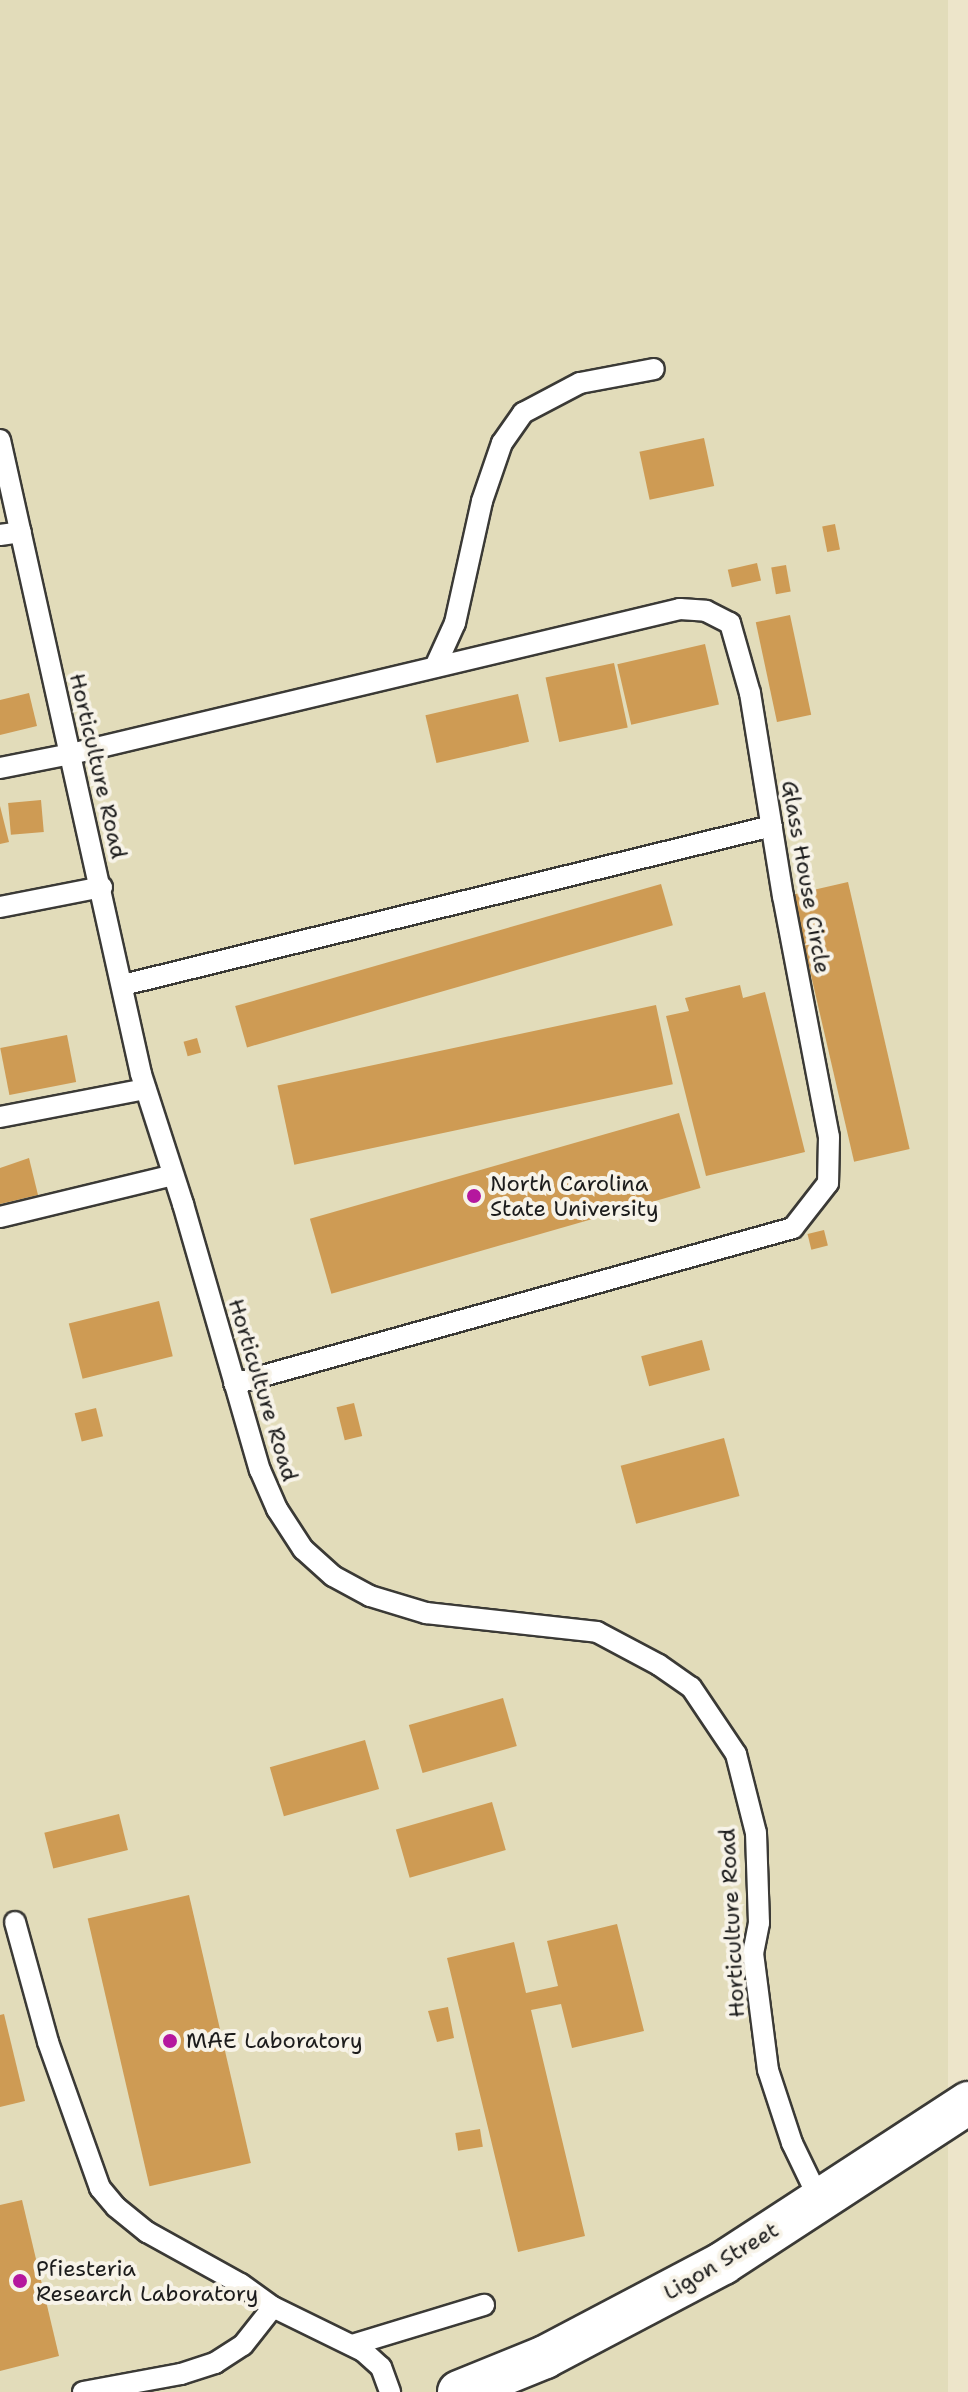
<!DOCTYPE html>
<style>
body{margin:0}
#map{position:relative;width:968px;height:2392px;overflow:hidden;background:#ede5ca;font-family:"Shantell Sans",sans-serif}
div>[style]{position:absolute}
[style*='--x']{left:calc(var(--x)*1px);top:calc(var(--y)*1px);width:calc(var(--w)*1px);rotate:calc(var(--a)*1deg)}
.built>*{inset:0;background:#e2dcba;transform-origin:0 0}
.building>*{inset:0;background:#ce9b54;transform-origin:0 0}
.roads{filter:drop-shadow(2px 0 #3b3a36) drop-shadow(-2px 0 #3b3a36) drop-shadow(0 2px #3b3a36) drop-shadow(0 -2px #3b3a36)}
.service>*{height:20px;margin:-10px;padding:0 10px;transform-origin:10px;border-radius:10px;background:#fff}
.minor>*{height:42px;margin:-21px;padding:0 21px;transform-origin:21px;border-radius:21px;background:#fff}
.dots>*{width:22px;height:22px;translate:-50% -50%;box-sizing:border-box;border:4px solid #f7f3e8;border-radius:50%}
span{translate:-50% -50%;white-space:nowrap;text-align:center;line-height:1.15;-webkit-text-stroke:8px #f7f3e8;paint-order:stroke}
.street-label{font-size:22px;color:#1c1c1c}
.poi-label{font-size:22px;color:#1c1c1c}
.left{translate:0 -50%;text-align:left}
</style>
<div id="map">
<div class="built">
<div style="left:0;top:0;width:948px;height:2392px"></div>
</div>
<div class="building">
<div style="left:704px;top:438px;width:49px;height:66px;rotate:78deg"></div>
<div style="left:835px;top:524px;width:26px;height:13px;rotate:79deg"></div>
<div style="left:757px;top:563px;width:18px;height:30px;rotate:77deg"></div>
<div style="left:786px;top:565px;width:27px;height:15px;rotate:80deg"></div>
<div style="left:790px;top:615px;width:102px;height:35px;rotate:78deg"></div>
<div style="left:705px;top:644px;width:62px;height:90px;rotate:77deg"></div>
<div style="left:614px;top:663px;width:66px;height:70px;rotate:78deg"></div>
<div style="clip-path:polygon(29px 693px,37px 726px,0 735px,0 700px)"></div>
<div style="left:518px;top:694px;width:49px;height:95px;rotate:77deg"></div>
<div style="left:41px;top:800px;width:32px;height:33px;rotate:85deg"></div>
<div style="clip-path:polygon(0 806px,9px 842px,0 844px)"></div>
<div style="left:848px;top:882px;width:274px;height:57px;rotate:77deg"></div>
<div style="left:661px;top:884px;width:43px;height:443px;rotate:74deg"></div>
<div style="clip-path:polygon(740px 985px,743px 998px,765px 992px,805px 1152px,706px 1176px,666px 1016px,689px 1011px,685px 998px)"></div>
<div style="left:656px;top:1005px;width:81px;height:387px;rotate:78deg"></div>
<div style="left:67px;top:1035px;width:48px;height:68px;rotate:79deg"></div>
<div style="left:197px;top:1038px;width:15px;height:14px;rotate:74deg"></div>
<div style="left:679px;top:1113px;width:78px;height:384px;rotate:74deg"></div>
<div style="clip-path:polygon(29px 1158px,38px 1195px,0 1204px,0 1168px)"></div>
<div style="left:824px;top:1230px;width:16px;height:17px;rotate:76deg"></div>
<div style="left:159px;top:1301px;width:57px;height:93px;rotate:76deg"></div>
<div style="left:702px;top:1340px;width:31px;height:63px;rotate:75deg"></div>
<div style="left:354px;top:1403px;width:34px;height:18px;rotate:76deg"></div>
<div style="left:96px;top:1408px;width:29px;height:22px;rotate:76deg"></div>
<div style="left:724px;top:1438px;width:60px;height:107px;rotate:75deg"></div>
<div style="left:503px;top:1698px;width:50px;height:98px;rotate:74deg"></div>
<div style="left:365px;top:1740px;width:51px;height:99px;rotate:74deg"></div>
<div style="left:492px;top:1802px;width:50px;height:100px;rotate:74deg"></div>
<div style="left:119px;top:1814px;width:37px;height:77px;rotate:76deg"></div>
<div style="left:189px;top:1895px;width:275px;height:104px;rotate:77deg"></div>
<div style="clip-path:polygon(617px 1924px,644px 2031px,572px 2048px,561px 2004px,531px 2010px,585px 2236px,518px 2252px,447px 1958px,514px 1942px,526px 1993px,558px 1986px,547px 1941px)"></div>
<div style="clip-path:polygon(448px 2007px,454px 2038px,437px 2042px,428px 2011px)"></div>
<div style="clip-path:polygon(4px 2014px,25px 2101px,0 2107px,0 2015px)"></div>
<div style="left:480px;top:2129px;width:18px;height:25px;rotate:81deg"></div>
<div style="clip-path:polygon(22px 2200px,59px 2356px,0 2371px,0 2205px)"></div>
</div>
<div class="roads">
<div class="service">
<div style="--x:0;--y:440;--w:649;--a:77.46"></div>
<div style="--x:141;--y:1074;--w:137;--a:72.1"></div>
<div style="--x:183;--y:1204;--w:277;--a:73.9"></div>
<div style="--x:260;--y:1470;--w:43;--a:66.4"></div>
<div style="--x:277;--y:1509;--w:48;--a:57"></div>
<div style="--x:303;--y:1549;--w:40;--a:42"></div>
<div style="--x:333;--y:1576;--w:42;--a:28.4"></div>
<div style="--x:370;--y:1596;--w:59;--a:16.9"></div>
<div style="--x:426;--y:1613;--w:172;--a:6.3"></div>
<div style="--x:597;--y:1632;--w:70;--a:28"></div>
<div style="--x:659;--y:1665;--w:39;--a:35"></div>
<div style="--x:691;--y:1687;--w:81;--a:56.1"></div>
<div style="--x:736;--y:1754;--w:81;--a:75.8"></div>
<div style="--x:756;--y:1833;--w:90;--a:88.1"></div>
<div style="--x:759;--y:1923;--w:31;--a:101"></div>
<div style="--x:753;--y:1953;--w:118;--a:82.7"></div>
<div style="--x:768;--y:2070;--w:77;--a:71.8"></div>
<div style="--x:792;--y:2143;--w:64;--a:64.2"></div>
<div style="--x:0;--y:535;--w:21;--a:-8"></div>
<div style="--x:435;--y:667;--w:48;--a:-65.6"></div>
<div style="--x:455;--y:623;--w:125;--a:-77.5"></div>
<div style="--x:482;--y:501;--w:61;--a:-71"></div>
<div style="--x:502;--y:443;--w:37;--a:-55"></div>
<div style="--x:523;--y:413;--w:64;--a:-27.8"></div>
<div style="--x:580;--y:383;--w:75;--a:-10.7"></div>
<div style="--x:0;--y:768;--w:72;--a:-11.2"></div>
<div style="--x:71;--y:754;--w:626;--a:-13.39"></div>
<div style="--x:680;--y:609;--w:26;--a:4"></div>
<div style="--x:706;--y:611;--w:27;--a:27"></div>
<div style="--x:730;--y:623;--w:73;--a:74.1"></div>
<div style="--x:750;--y:693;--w:206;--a:80.8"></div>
<div style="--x:783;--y:896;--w:245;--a:79.2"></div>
<div style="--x:829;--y:1137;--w:46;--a:91.2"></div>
<div style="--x:828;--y:1183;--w:57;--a:127.9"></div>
<div style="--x:793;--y:1228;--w:580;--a:164.41"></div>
<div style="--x:0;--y:907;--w:104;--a:-11.1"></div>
<div style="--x:123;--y:985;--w:668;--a:-13.77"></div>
<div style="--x:0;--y:1117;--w:148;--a:-10.9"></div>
<div style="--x:0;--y:1217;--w:178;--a:-13.6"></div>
<div style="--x:15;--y:1922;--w:124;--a:74.6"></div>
<div style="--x:48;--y:2042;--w:155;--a:70.4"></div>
<div style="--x:100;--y:2188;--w:25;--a:50"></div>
<div style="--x:116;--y:2207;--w:40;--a:39"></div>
<div style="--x:147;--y:2232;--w:107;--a:29"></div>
<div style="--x:241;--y:2284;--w:39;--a:36"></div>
<div style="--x:273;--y:2307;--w:100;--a:26.1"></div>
<div style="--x:363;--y:2351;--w:24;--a:42"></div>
<div style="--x:381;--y:2367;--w:27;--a:70"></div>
<div style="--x:352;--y:2345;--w:138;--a:-16.9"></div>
<div style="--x:83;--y:2392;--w:100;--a:-10.4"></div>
<div style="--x:181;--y:2374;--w:36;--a:-18"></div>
<div style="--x:215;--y:2363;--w:33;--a:-33"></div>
<div style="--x:243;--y:2345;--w:48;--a:-51.7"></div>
</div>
<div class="minor">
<div style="--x:459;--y:2392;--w:93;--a:-22.1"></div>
<div style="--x:545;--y:2357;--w:201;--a:-27.8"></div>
<div style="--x:723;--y:2263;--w:293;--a:-33.1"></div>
</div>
</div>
<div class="dots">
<div style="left:474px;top:1196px;background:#b5179e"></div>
<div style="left:170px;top:2041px;background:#b5179e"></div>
<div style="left:20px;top:2281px;background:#b5179e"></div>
</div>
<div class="street-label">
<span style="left:98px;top:766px;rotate:77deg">Horticulture Road</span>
<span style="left:806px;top:877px;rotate:80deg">Glass House Circle</span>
<span style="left:263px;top:1390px;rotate:73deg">Horticulture Road</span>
<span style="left:732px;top:1923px;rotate:-93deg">Horticulture Road</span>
<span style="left:721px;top:2261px;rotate:-31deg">Ligon Street</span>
</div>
<div class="poi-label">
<span class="left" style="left:490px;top:1196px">North Carolina<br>State University</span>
<span class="left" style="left:186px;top:2041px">MAE Laboratory</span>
<span class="left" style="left:36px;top:2281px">Pfiesteria<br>Research Laboratory</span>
</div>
</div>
